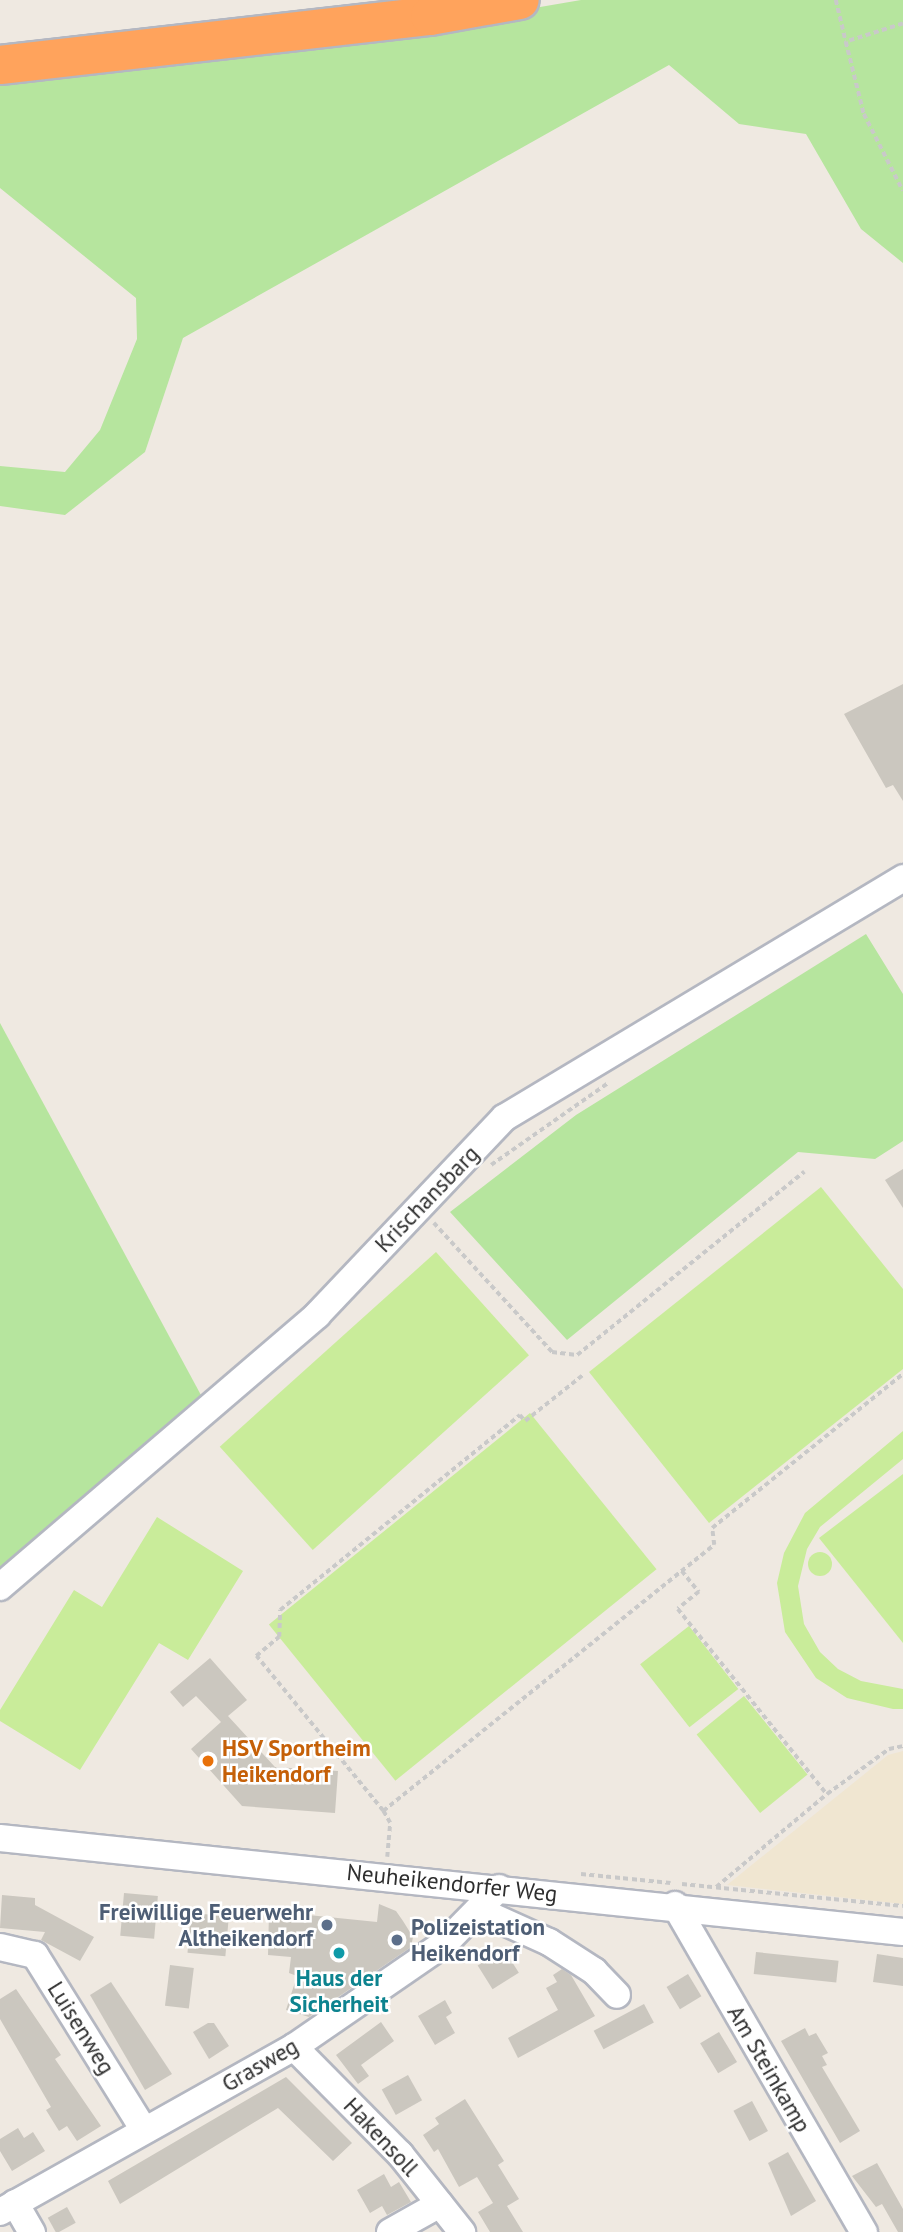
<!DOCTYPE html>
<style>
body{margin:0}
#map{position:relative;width:903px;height:2232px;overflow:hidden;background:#efe9e1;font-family:"PT Sans",sans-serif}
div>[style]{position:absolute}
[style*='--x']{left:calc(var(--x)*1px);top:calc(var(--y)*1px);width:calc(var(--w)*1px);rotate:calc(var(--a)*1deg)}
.education>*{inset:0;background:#f0e6d1}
.green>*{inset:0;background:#b6e59e}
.pitch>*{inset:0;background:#c9ec9a;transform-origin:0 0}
.round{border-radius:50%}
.building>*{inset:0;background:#cbc7bf;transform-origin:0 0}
.path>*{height:3.5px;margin-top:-1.75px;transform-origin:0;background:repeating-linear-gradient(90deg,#c9c9c9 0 5px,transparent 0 8.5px)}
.roads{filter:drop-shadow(2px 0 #b4b7c1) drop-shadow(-2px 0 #b4b7c1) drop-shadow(0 2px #b4b7c1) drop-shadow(0 -2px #b4b7c1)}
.minor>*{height:26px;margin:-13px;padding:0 13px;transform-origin:13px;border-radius:13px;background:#fff}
.highway>*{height:38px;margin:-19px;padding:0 19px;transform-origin:19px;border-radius:19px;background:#ffa35c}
.dots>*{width:19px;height:19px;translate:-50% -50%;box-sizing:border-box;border:4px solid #fff;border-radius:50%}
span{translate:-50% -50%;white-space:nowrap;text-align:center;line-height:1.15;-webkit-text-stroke:5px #fff;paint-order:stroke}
.street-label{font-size:23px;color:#2e2e2e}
.food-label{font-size:23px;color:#c56008;font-weight:700}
.left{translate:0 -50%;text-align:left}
.service-label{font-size:23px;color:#4e5e75;font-weight:700}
.right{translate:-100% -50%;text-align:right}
.culture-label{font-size:23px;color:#0d838f;font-weight:700}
</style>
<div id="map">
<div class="education">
<div style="clip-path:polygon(903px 1751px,903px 1904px,727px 1885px,888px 1755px)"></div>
</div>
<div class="green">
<div style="clip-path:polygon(581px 0,903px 0,903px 263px,861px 229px,806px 134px,739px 124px,669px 65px,183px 338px,145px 452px,65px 515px,0 506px,0 466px,65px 472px,100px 430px,137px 339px,136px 298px,0 188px,0 83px,440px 24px)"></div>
<div style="clip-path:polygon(866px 934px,903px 994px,903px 1141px,875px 1159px,798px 1152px,567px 1340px,450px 1212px,576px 1115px)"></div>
<div style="clip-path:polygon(0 1023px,202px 1397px,0 1578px)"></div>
</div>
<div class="pitch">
<div style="clip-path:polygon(821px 1187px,903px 1289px,903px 1369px,709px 1523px,589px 1372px)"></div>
<div style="left:436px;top:1252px;width:139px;height:291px;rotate:48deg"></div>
<div style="left:530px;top:1413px;width:201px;height:336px;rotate:51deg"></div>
<div style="clip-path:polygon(903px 1431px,903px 1459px,820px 1527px,807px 1549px,798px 1586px,804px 1624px,820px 1652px,838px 1669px,861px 1681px,903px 1689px,903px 1709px,893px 1709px,847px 1698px,816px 1678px,785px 1632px,777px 1583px,784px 1553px,805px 1513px)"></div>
<div style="clip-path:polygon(903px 1474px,903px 1643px,819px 1538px)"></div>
<div style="clip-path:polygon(157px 1517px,243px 1571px,188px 1660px,159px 1643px,80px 1770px,0 1721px,0 1710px,74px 1590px,102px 1607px)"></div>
<div class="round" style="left:808px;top:1552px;width:24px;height:24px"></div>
<div style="left:689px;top:1626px;width:80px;height:62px;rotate:52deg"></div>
<div style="left:744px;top:1696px;width:101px;height:61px;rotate:51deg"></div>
</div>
<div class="building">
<div style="clip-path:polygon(903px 684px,903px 801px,893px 785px,886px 788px,844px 714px)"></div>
<div style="clip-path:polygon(903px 1169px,903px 1208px,885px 1180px)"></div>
<div style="clip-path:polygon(210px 1658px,247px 1700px,228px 1716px,275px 1767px,338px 1771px,335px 1813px,242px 1806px,191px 1749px,221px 1722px,196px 1696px,183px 1707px,170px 1692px)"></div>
<div style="left:124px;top:1893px;width:34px;height:43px;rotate:5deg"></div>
<div style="clip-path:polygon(2px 1895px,35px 1898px,35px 1905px,94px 1937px,80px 1961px,41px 1940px,45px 1932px,0 1928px)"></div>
<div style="clip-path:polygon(379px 1904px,396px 1911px,403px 1921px,413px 1937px,411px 1947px,309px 2017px,286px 2010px,297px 1976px,289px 1973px,291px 1957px,268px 1955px,269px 1911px,377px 1922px)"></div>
<div style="left:191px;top:1913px;width:38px;height:40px;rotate:5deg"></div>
<div style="left:504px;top:1949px;width:28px;height:31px;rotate:58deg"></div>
<div style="left:756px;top:1952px;width:83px;height:22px;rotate:6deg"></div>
<div style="clip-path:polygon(877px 1954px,903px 1958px,903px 1986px,873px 1982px)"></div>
<div style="left:170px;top:1965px;width:24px;height:41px;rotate:7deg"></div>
<div style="clip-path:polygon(562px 1969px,571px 1975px,595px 2016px,518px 2058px,508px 2038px,558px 2010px,546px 1988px,557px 1982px,553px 1975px)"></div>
<div style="left:688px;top:1974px;width:26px;height:25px;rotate:59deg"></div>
<div style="clip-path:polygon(111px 1982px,172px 2074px,145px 2090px,90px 1995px)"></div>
<div style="clip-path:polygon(16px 1989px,61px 2055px,55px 2059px,101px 2126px,77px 2141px,67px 2126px,59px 2131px,46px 2110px,51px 2107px,0 2019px,0 1999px)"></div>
<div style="clip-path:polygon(445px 2000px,452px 2013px,446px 2017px,455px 2033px,435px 2045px,418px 2016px)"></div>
<div style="left:644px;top:2004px;width:21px;height:57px;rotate:62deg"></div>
<div style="clip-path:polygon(381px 2022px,394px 2041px,361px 2065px,369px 2076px,358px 2084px,336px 2055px)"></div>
<div style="clip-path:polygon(208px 2023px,214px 2023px,229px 2046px,209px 2059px,193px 2032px)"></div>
<div style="clip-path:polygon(805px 2028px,809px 2036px,816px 2033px,828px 2053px,822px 2056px,827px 2065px,822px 2067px,860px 2131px,840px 2143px,781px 2041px)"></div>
<div style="left:719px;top:2032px;width:35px;height:22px;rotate:59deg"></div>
<div style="left:408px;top:2075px;width:29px;height:30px;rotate:61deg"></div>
<div style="clip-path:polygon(286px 2077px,352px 2143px,333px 2161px,278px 2108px,120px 2204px,108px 2181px)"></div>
<div style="clip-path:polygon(465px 2099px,504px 2161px,498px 2165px,519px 2199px,507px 2206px,523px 2232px,490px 2232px,478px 2212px,493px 2203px,477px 2177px,459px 2187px,438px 2149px,434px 2152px,423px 2135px,439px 2124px,435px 2118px)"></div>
<div style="left:752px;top:2101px;width:34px;height:21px;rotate:62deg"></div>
<div style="clip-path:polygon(18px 2128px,24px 2138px,33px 2132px,45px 2151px,12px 2171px,0 2151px,0 2139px)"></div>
<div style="clip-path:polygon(788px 2152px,816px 2201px,791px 2216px,768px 2163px)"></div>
<div style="clip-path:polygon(877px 2163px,903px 2209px,903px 2232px,898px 2232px,882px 2204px,876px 2207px,852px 2176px)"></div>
<div style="clip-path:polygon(384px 2174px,391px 2187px,399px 2182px,411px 2202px,387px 2215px,382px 2206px,370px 2213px,357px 2190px)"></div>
<div style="left:67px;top:2207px;width:18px;height:22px;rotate:61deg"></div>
</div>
<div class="path">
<div style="--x:836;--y:0;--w:43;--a:76.6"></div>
<div style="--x:903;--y:24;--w:60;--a:162.5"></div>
<div style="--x:846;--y:42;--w:74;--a:76"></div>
<div style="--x:864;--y:114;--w:86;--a:63.1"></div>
<div style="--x:491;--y:1165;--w:143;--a:-35"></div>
<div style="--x:434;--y:1223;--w:175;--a:47.5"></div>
<div style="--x:552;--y:1352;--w:25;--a:7"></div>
<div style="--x:577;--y:1355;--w:292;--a:-38.9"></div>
<div style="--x:682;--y:1571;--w:27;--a:51"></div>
<div style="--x:699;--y:1592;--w:27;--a:141"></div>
<div style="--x:678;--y:1609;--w:238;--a:51.2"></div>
<div style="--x:383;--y:1811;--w:200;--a:-129.3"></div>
<div style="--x:256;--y:1656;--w:30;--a:-40"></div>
<div style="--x:279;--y:1637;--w:27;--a:-88"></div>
<div style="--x:280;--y:1610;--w:309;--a:-39.1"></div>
<div style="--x:520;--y:1415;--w:8;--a:50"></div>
<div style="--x:525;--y:1421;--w:75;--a:-38.5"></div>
<div style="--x:387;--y:1857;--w:34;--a:-85"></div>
<div style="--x:390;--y:1823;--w:14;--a:-120"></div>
<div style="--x:383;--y:1811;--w:425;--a:-38.8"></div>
<div style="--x:714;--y:1545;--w:17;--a:-97"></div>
<div style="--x:712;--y:1528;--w:245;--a:-38.9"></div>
<div style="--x:581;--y:1874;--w:90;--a:5.7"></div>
<div style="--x:682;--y:1884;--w:222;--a:5.7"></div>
<div style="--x:716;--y:1887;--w:145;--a:-40"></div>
<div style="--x:827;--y:1794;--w:77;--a:-36"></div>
<div style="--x:889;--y:1749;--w:14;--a:-12"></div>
</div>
<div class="roads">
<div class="minor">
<div style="--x:0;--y:1587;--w:418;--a:-40.6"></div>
<div style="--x:317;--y:1315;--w:272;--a:-46.5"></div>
<div style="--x:504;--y:1118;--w:466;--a:-31"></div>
<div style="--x:0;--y:1838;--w:908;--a:5.94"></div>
<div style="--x:675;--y:1905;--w:378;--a:60"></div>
<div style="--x:478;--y:1910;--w:78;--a:24.3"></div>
<div style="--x:549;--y:1942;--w:54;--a:32.8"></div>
<div style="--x:594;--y:1971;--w:33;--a:46"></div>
<div style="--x:0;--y:1947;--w:36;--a:13"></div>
<div style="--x:35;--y:1955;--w:206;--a:58.1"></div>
<div style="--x:294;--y:2047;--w:151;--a:45.3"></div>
<div style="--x:400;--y:2154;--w:100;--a:51.5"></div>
<div style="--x:15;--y:2203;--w:34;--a:60"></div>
<div style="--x:0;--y:2212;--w:337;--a:-29.3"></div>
<div style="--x:294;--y:2047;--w:183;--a:-34.6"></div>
<div style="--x:445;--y:1943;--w:77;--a:-45.5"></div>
<div style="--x:390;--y:2232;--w:57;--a:-29.2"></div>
</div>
<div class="highway">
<div style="--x:0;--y:65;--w:433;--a:-6.5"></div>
<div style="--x:430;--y:16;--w:91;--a:-10.1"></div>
</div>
</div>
<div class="dots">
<div style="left:208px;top:1761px;background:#e8710a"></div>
<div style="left:327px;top:1925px;background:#5c6f8a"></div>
<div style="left:397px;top:1940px;background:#5c6f8a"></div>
<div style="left:339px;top:1953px;background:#0f9aa8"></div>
</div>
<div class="street-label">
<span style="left:427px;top:1199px;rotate:-46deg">Krischansbarg</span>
<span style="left:452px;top:1883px;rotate:6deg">Neuheikendorfer Weg</span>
<span style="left:81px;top:2028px;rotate:58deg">Luisenweg</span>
<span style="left:260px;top:2065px;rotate:-30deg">Grasweg</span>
<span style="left:769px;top:2069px;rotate:60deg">Am Steinkamp</span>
<span style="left:381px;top:2137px;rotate:47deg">Hakensoll</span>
</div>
<div class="food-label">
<span class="left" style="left:222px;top:1761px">HSV Sportheim<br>Heikendorf</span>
</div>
<div class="service-label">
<span class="right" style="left:313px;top:1925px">Freiwillige Feuerwehr<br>Altheikendorf</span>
<span class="left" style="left:411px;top:1940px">Polizeistation<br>Heikendorf</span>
</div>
<div class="culture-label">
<span style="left:339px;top:1991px">Haus der<br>Sicherheit</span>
</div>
</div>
